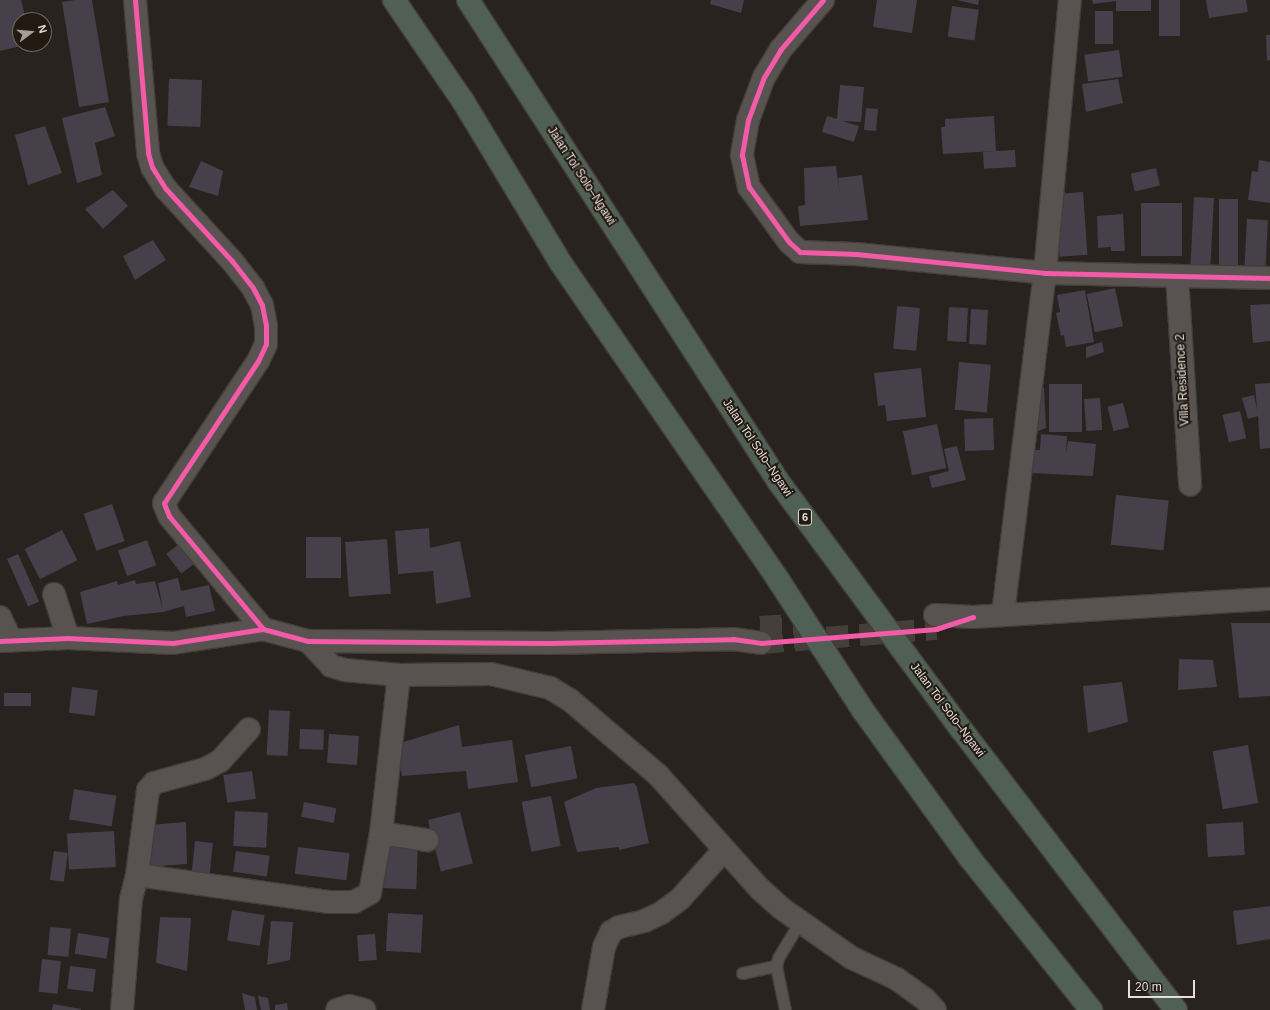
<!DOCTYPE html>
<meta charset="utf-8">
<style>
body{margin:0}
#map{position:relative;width:1270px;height:1010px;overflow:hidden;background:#28231e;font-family:Arial,sans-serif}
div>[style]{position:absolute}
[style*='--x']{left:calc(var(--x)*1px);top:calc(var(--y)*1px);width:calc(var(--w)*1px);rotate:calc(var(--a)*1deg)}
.building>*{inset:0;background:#454049;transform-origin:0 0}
.secondary-tunnel>*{height:22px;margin-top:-11px;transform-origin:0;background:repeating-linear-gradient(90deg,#443f3a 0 22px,transparent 0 33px)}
.roads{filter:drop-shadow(1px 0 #433e3b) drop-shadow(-1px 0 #433e3b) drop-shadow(0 1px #433e3b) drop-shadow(0 -1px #433e3b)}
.lane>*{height:11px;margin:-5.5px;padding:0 5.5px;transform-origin:5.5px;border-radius:5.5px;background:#585350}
.street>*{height:22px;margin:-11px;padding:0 11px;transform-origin:11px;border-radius:11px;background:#585350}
.secondary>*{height:22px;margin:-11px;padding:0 11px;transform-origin:11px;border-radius:11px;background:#585350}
.highway>*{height:22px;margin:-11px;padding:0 11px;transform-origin:11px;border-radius:11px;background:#516055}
.cycleway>*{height:5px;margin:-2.5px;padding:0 2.5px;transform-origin:2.5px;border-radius:2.5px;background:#f35aa7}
span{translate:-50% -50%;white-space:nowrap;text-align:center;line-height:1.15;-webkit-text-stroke:4px #221911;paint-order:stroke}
.shield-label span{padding:1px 3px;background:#221911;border:1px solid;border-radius:3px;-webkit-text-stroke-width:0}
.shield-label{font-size:11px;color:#e6dfda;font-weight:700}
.street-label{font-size:12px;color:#e6dfda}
.north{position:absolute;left:12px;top:12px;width:40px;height:40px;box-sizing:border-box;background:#221911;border:1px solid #706861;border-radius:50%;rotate:74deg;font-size:11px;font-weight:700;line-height:16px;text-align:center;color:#e6dfda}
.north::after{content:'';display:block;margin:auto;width:14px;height:18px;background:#a49d98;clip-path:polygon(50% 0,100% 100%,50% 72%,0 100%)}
.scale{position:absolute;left:1128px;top:980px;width:67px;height:18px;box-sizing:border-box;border:2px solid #e6dfda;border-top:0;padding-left:5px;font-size:12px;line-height:14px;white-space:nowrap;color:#e6dfda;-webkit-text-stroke:3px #221911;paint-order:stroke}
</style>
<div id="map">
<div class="building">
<div style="clip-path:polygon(0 0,21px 0,26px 20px,20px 20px,20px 44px,25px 45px,0 51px)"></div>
<div style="clip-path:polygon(75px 0,92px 0,109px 102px,79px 107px,62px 2px)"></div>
<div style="clip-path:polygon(711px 0,744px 0,741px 13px,710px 4px)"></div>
<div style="clip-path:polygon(877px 0,917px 0,912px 33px,873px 27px)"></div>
<div style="clip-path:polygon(957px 0,979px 0,978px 5px)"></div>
<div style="clip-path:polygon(1092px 0,1151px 0,1151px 11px,1116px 11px,1116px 1px,1093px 4px)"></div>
<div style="left:1159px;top:0;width:21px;height:36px"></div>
<div style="clip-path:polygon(1206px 0,1246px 0,1248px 12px,1209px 18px)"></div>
<div style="left:952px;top:6px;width:27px;height:31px;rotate:8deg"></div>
<div style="left:1095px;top:11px;width:18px;height:33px"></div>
<div style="clip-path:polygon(1266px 35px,1270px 35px,1270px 60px,1267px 61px)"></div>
<div style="left:1119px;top:50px;width:27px;height:35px;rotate:82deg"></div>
<div style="clip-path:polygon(1118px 79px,1123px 103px,1086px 112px,1082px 84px)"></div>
<div style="left:202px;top:80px;width:47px;height:33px;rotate:92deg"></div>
<div style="clip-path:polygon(840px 85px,864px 87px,861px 122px,842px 121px,859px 126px,854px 142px,822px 132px,827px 116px,837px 119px)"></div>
<div style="clip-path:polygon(105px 107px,115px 136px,95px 143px,102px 175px,77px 183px,62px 118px)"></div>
<div style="left:866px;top:108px;width:12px;height:22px;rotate:5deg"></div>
<div style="clip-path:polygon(994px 116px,996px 151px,943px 154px,941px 127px,945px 127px,945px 119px)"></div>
<div style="clip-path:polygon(45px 126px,62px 173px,28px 185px,15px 135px)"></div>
<div style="left:1015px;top:150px;width:17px;height:32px;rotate:87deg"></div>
<div style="clip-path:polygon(1259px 160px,1270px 162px,1270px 203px,1248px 200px,1252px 171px,1258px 172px)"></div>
<div style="clip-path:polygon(201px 161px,223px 171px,218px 196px,189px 187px)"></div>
<div style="clip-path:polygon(836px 166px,840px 196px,838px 178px,862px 175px,868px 220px,800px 226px,798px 206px,805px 205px,804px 168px)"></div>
<div style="left:1156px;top:168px;width:18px;height:26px;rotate:77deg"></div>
<div style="clip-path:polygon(113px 190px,128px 206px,103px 229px,85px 209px)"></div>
<div style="left:1083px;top:192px;width:63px;height:28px;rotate:86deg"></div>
<div style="left:1194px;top:197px;width:20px;height:69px;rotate:3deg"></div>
<div style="left:1219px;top:199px;width:19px;height:70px"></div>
<div style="left:1141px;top:203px;width:41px;height:53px"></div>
<div style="clip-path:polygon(1123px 214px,1125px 251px,1111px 251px,1111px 247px,1098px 248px,1097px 216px)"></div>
<div style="left:1247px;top:219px;width:21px;height:46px;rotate:3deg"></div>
<div style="clip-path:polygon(153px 240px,166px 260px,135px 280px,123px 256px)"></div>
<div style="left:1115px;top:288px;width:39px;height:29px;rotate:78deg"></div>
<div style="clip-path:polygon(1085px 290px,1094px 342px,1066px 347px,1064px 335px,1061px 336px,1056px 313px,1060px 312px,1057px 295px)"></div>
<div style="clip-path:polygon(1270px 304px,1270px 341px,1253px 343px,1250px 305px)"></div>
<div style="left:897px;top:306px;width:23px;height:43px;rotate:5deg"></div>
<div style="left:949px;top:307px;width:19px;height:34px;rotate:3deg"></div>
<div style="left:971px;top:309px;width:17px;height:35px;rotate:3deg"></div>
<div style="clip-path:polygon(1102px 342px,1104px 352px,1086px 358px,1086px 347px)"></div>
<div style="left:959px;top:362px;width:32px;height:48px;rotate:5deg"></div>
<div style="clip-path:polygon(921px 368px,926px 417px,887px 421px,885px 405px,878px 406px,874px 373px)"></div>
<div style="clip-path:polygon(1270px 383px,1270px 448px,1260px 449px,1258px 416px,1248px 419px,1242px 398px,1254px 395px,1257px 410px,1255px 384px)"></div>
<div style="left:1049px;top:384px;width:33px;height:48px"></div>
<div style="clip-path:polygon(1044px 387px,1046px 428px,1030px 434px,1021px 395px)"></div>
<div style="left:1100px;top:398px;width:32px;height:16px;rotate:86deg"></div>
<div style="left:1123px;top:403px;width:25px;height:16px;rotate:76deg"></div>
<div style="left:1240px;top:411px;width:28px;height:18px;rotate:77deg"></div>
<div style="left:993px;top:418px;width:32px;height:29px;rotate:88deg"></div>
<div style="left:937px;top:424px;width:45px;height:35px;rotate:78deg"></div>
<div style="clip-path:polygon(1041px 434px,1067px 436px,1066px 454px,1068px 441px,1096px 444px,1093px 476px,1031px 473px,1032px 450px,1040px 450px)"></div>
<div style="clip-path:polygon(957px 446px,966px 480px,932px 488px,929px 476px,949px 471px,944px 449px)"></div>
<div style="left:1116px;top:495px;width:53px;height:50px;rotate:6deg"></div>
<div style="left:112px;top:504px;width:39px;height:30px;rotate:71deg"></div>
<div style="clip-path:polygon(429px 528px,430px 548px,460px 541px,471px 597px,436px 604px,433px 571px,398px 574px,395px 531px)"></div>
<div style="left:62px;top:530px;width:34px;height:42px;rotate:63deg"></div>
<div style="left:306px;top:537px;width:35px;height:41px"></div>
<div style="left:387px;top:539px;width:55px;height:42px;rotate:86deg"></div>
<div style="left:147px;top:540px;width:27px;height:31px;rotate:70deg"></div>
<div style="left:183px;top:541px;width:25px;height:21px;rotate:53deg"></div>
<div style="left:18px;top:554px;width:52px;height:12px;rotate:66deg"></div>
<div style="clip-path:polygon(178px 578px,181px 591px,209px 585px,215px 611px,186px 617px,184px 606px,163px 612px,124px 616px,87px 624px,80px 592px,117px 581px,118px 585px,135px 580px,136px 584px,155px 581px,163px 610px,158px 583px)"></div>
<div style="clip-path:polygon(1231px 623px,1270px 623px,1270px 696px,1239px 698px)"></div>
<div style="clip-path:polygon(1179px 659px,1213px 660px,1217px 687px,1178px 690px)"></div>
<div style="clip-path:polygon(1122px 682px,1128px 722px,1088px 733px,1083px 686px)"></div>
<div style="left:72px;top:687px;width:26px;height:26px;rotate:7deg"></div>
<div style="left:4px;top:693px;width:27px;height:13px"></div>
<div style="left:269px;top:710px;width:21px;height:45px;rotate:3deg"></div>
<div style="clip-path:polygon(459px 725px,462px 747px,512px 740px,518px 782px,468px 789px,466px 771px,402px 776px,397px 744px)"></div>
<div style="left:300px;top:729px;width:24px;height:20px;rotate:2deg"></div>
<div style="left:329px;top:734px;width:30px;height:29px;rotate:4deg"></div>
<div style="left:1248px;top:745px;width:59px;height:36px;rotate:80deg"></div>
<div style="left:571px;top:746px;width:33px;height:47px;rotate:79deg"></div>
<div style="left:252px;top:771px;width:28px;height:29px;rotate:82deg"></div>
<div style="clip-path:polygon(634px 783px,637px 787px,649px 843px,619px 850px,619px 847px,577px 852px,564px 802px,596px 788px)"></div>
<div style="left:74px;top:789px;width:43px;height:31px;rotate:9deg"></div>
<div style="left:551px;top:796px;width:51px;height:30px;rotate:79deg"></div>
<div style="left:304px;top:802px;width:33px;height:15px;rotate:11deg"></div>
<div style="left:235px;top:811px;width:33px;height:35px;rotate:3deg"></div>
<div style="left:460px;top:812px;width:53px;height:33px;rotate:76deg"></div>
<div style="clip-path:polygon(186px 822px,187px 864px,146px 867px,149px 825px)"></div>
<div style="left:1243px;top:822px;width:33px;height:37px;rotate:87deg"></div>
<div style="left:114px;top:831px;width:36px;height:47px;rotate:87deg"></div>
<div style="left:380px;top:840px;width:38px;height:48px;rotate:2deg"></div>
<div style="left:195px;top:841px;width:18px;height:32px;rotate:6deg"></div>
<div style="left:298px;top:847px;width:52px;height:27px;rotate:7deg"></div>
<div style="left:54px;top:851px;width:14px;height:29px;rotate:8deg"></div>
<div style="left:236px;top:851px;width:34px;height:21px;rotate:8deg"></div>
<div style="clip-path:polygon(1270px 906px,1270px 939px,1237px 945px,1233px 911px)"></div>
<div style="left:232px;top:910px;width:33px;height:31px;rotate:9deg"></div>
<div style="left:388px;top:913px;width:35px;height:38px;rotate:3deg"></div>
<div style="clip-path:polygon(160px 917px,191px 918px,187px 971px,156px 963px)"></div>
<div style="clip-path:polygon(271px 921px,293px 922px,290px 960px,267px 965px)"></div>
<div style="left:50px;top:927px;width:21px;height:28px;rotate:5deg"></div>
<div style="left:78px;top:933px;width:32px;height:21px;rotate:9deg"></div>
<div style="left:375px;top:934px;width:26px;height:18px;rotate:86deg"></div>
<div style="left:42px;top:959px;width:19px;height:33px;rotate:6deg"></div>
<div style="left:70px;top:966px;width:26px;height:23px;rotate:7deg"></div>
<div style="clip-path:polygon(242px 993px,255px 997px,257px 1010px,245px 1010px)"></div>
<div style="clip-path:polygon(258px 996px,268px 998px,270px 1010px,261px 1010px)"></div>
<div style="clip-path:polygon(287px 1003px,288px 1010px,275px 1010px,275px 1005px)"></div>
<div style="clip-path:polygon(53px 1004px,81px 1009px,81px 1010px,52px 1010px)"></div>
</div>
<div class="secondary-tunnel">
<div style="--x:760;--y:627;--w:51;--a:-3.4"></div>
<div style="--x:761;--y:643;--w:176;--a:-4.6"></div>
</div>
<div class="roads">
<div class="lane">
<div style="--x:742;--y:973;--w:35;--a:-12"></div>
<div style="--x:785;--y:1010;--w:45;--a:-101.6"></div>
<div style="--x:776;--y:966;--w:8;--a:-76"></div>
<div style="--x:778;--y:958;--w:41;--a:-59"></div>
</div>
<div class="street">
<div style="--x:135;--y:0;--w:154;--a:85.1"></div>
<div style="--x:148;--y:153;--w:15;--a:74"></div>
<div style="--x:152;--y:167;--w:26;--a:58"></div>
<div style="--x:166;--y:189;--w:98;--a:47.5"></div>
<div style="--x:232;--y:261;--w:34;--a:52"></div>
<div style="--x:253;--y:288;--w:19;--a:62"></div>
<div style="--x:262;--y:305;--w:20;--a:79"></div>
<div style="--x:266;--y:325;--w:19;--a:90"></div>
<div style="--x:266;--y:344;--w:19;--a:115"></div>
<div style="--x:258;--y:361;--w:170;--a:123.5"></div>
<div style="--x:164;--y:503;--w:3;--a:72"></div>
<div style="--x:165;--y:506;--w:11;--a:68"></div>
<div style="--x:169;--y:516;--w:147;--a:50.2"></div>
<div style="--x:823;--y:0;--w:65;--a:130.6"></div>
<div style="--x:781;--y:49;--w:33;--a:121"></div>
<div style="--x:764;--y:77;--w:46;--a:110.4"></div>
<div style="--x:748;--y:120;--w:36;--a:100"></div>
<div style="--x:742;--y:155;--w:33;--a:78"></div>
<div style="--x:749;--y:187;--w:68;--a:54"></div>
<div style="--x:789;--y:242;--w:15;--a:42"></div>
<div style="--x:800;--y:252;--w:56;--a:2"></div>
<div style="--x:856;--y:254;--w:190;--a:5.7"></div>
<div style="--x:1045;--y:273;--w:225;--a:1.3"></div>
<div style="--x:1177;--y:276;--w:209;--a:86.4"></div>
<div style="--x:54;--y:594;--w:46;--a:72.3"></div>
<div style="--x:1003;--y:614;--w:344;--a:-83"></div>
<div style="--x:1045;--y:273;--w:274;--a:-84.8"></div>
<div style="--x:0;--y:617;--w:26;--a:65"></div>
<div style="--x:308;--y:641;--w:34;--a:47"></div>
<div style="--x:331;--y:666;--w:15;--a:16"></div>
<div style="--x:345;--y:670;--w:54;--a:5.3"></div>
<div style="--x:399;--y:675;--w:92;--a:-0.6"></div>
<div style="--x:491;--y:674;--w:61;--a:13.3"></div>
<div style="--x:550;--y:688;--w:23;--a:31"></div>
<div style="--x:570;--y:700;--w:116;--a:40.4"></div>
<div style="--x:658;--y:775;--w:153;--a:48.2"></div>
<div style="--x:760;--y:889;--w:28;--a:42"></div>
<div style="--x:781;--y:908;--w:87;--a:35.2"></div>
<div style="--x:852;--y:958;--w:50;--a:25"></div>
<div style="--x:897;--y:979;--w:34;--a:36"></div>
<div style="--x:925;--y:999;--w:15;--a:48"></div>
<div style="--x:381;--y:833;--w:47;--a:8.7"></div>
<div style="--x:137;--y:875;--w:86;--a:-82.6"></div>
<div style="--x:148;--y:790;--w:9;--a:-49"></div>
<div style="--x:154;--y:783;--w:53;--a:-15.4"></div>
<div style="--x:205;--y:769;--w:17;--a:-28"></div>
<div style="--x:220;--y:761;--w:43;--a:-47.8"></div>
<div style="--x:122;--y:1010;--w:111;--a:-85.4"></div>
<div style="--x:131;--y:899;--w:25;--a:-76"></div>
<div style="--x:137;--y:875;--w:193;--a:8"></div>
<div style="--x:328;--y:902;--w:26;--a:0"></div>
<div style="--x:354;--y:902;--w:18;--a:-29"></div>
<div style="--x:370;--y:893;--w:61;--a:-79.6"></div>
<div style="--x:381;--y:833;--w:159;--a:-83.5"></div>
<div style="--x:337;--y:1010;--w:13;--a:-18"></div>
<div style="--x:349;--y:1006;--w:16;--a:14"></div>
<div style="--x:593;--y:1010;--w:64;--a:-80.1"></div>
<div style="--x:604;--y:947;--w:17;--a:-65"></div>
<div style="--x:611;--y:932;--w:9;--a:-32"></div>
<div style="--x:619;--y:927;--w:26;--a:-13"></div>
<div style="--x:644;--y:921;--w:19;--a:-25"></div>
<div style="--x:661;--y:913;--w:24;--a:-36"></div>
<div style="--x:680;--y:899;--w:66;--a:-48.1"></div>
</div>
<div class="secondary">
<div style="--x:935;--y:615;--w:38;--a:3"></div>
<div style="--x:973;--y:617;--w:298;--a:-3.5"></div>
<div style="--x:0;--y:641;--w:68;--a:-2.5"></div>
<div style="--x:68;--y:638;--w:105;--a:2.7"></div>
<div style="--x:173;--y:643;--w:91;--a:-8.8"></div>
<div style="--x:263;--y:629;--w:47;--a:14.9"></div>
<div style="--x:308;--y:641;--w:241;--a:0.5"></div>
<div style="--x:549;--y:643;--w:184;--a:-1.2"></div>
<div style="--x:733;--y:639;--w:28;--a:8"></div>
</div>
<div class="highway">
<div style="--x:394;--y:0;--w:122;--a:55.7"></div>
<div style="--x:463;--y:101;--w:188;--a:58.9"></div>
<div style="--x:560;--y:262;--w:387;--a:55.5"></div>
<div style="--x:779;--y:581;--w:153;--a:57"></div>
<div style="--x:862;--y:709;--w:183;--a:54.1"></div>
<div style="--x:969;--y:857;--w:196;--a:51.4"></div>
<div style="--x:468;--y:0;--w:572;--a:57.2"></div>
<div style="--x:778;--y:481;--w:308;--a:53.6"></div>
<div style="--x:961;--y:729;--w:354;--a:52.6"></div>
</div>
</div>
<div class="cycleway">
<div style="--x:135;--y:0;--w:154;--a:85.1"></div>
<div style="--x:148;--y:153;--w:15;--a:74"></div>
<div style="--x:152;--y:167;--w:26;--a:58"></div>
<div style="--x:166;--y:189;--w:98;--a:47.5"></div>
<div style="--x:232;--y:261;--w:34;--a:52"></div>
<div style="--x:253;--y:288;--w:19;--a:62"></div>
<div style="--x:262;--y:305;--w:20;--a:79"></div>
<div style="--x:266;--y:325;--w:19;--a:90"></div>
<div style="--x:266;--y:344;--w:19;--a:115"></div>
<div style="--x:258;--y:361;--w:170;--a:123.5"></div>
<div style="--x:164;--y:503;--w:3;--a:72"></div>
<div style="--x:165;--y:506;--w:11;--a:68"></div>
<div style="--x:169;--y:516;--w:147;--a:50.2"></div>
<div style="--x:823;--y:0;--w:65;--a:130.6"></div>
<div style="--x:781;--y:49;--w:33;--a:121"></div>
<div style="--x:764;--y:77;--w:46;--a:110.4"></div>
<div style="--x:748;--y:120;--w:36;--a:100"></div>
<div style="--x:742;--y:155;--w:33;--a:78"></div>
<div style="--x:749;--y:187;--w:68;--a:54"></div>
<div style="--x:789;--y:242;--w:15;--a:42"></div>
<div style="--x:800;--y:252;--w:56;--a:2"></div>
<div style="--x:856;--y:254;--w:190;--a:5.7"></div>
<div style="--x:1045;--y:273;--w:225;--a:1.3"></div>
<div style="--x:0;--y:641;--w:68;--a:-2.5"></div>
<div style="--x:68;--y:638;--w:105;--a:2.7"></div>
<div style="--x:173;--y:643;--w:91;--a:-8.8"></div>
<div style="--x:263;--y:629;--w:47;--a:14.9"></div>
<div style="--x:308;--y:641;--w:241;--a:0.5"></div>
<div style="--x:549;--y:643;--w:184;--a:-1.2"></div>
<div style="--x:733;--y:639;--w:28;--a:8"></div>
<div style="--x:761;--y:643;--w:176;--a:-4.6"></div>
<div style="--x:936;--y:629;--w:39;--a:-18"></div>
</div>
<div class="shield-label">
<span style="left:805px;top:517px">6</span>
</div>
<div class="street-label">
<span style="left:581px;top:176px;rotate:57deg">Jalan Tol Solo–Ngawi</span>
<span style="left:1183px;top:380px;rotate:-93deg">Villa Residence 2</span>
<span style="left:757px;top:448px;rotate:56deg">Jalan Tol Solo–Ngawi</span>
<span style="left:947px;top:710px;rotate:53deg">Jalan Tol Solo–Ngawi</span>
</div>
<div class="north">N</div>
<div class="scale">20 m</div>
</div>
